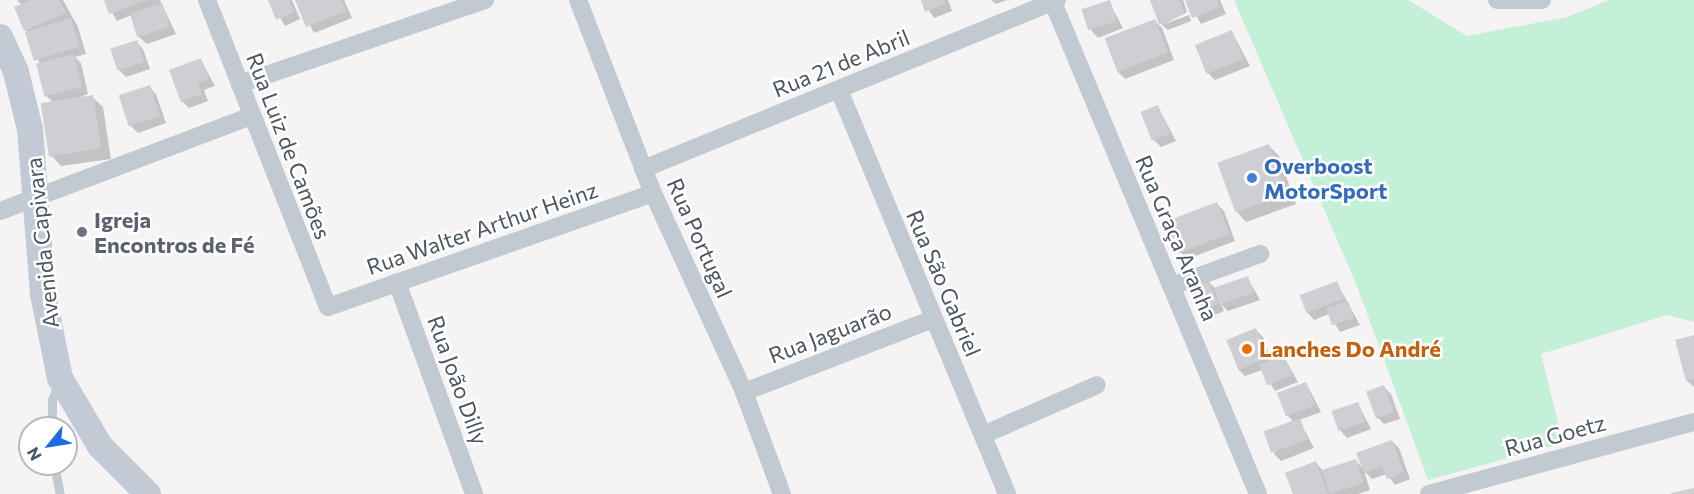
<!DOCTYPE html>
<meta charset="utf-8">
<style>
body{margin:0}
#map{position:relative;width:1694px;height:494px;overflow:hidden;background:#f5f3f3;font-family:Commissioner,sans-serif}
div>[style]{position:absolute}
[style*='--x']{left:calc(var(--x)*1px);top:calc(var(--y)*1px);width:calc(var(--w)*1px);rotate:calc(var(--a)*1deg)}
.green>*{inset:0;background:#c4f0d7}
.shadow>*{inset:0;background:#0003}
.building>*{inset:0;background:#cdcfd5;transform-origin:0 0}
.service>*{height:9px;margin:-4.5px;padding:0 4.5px;transform-origin:4.5px;border-radius:4.5px;background:#c1c9d1}
.minor>*{height:18px;margin:-9px;padding:0 9px;transform-origin:9px;border-radius:9px;background:#c1c9d1}
.secondary>*{height:26px;margin:-13px;padding:0 13px;transform-origin:13px;border-radius:13px;background:#c1cad5}
.dots>*{width:16px;height:16px;translate:-50% -50%;box-sizing:border-box;border:3px solid #fff;border-radius:50%}
span{translate:-50% -50%;white-space:nowrap;text-align:center;line-height:1.15;-webkit-text-stroke:5px #fff;paint-order:stroke}
.street-label{font-size:22px;color:#4a5560}
.shop-label{font-size:22px;color:#366cbe;font-weight:700}
.left{translate:0 -50%;text-align:left}
.worship-label{font-size:22px;color:#5b616d;font-weight:700}
.food-label{font-size:22px;color:#c56008;font-weight:700}
.north{position:absolute;left:18px;top:416px;width:60px;height:60px;box-sizing:border-box;background:#fff;border:2px solid #b7bbbf;border-radius:50%;rotate:240deg;font-size:16px;font-weight:700;line-height:24px;text-align:center;color:#4a5560}
.north::after{content:'';display:block;margin:auto;width:21px;height:27px;background:#1e6ae4;clip-path:polygon(50% 0,100% 100%,50% 72%,0 100%)}
</style>
<div id="map">
<div class="green">
<div style="clip-path:polygon(1234px 0,1408px 0,1467px 36px,1567px 17px,1609px 0,1694px 0,1694px 322px,1667px 315px,1541px 354px,1563px 443px,1428px 480px,1357px 286px)"></div>
</div>
<div class="shadow">
<div style="clip-path:polygon(17px 0,63px 0,78px 27px,86px 54px,75px 57px,81px 63px,88px 94px,72px 100px,92px 97px,103px 107px,111px 159px,61px 166px,51px 155px,53px 102px,45px 95px,40px 64px,26px 30px,22px 5px)"></div>
<div style="clip-path:polygon(105px 0,160px 0,176px 34px,147px 44px,139px 37px,132px 15px,117px 21px)"></div>
<div style="clip-path:polygon(270px 0,292px 0,300px 19px,285px 26px)"></div>
<div style="clip-path:polygon(297px 0,344px 0,352px 18px,314px 33px)"></div>
<div style="clip-path:polygon(922px 0,948px 0,952px 11px,934px 18px)"></div>
<div style="clip-path:polygon(991px 0,1007px 0,996px 4px)"></div>
<div style="clip-path:polygon(1151px 0,1183px 0,1187px 12px,1162px 25px,1189px 15px,1191px 21px,1168px 30px,1160px 23px)"></div>
<div style="clip-path:polygon(1187px 0,1220px 0,1226px 14px,1201px 24px)"></div>
<div style="clip-path:polygon(1109px 2px,1123px 28px,1098px 38px,1091px 30px)"></div>
<div style="clip-path:polygon(1155px 21px,1162px 28px,1174px 60px,1125px 79px,1118px 72px)"></div>
<div style="clip-path:polygon(1232px 32px,1250px 66px,1215px 80px,1208px 73px)"></div>
<div style="clip-path:polygon(136px 42px,143px 49px,150px 69px,126px 77px,119px 70px)"></div>
<div style="clip-path:polygon(201px 60px,215px 86px,204px 90px,208px 101px,189px 108px,182px 101px)"></div>
<div style="clip-path:polygon(149px 87px,156px 94px,166px 123px,138px 133px,131px 126px)"></div>
<div style="clip-path:polygon(1158px 107px,1176px 141px,1161px 147px,1154px 140px)"></div>
<div style="clip-path:polygon(1269px 146px,1279px 156px,1296px 204px,1246px 222px,1236px 211px)"></div>
<div style="clip-path:polygon(1217px 204px,1224px 211px,1235px 241px,1187px 259px,1180px 252px)"></div>
<div style="clip-path:polygon(1247px 277px,1260px 300px,1228px 311px,1221px 304px,1224px 311px,1207px 318px,1199px 310px,1208px 281px,1215px 288px)"></div>
<div style="clip-path:polygon(1337px 283px,1360px 325px,1340px 332px,1329px 314px,1314px 320px,1307px 312px)"></div>
<div style="clip-path:polygon(1256px 330px,1263px 337px,1272px 362px,1284px 357px,1298px 382px,1275px 391px,1262px 370px,1245px 376px,1238px 369px)"></div>
<div style="clip-path:polygon(1694px 336px,1694px 387px,1687px 381px,1677px 341px)"></div>
<div style="clip-path:polygon(1306px 383px,1321px 412px,1299px 420px,1314px 448px,1281px 461px,1274px 454px,1294px 422px,1287px 415px)"></div>
<div style="clip-path:polygon(1384px 387px,1391px 394px,1400px 419px,1384px 424px,1377px 417px)"></div>
<div style="clip-path:polygon(1358px 404px,1371px 429px,1347px 438px,1340px 430px)"></div>
<div style="clip-path:polygon(1392px 441px,1399px 448px,1410px 479px,1395px 485px,1387px 474px,1372px 479px,1364px 471px,1370px 490px,1358px 494px,1294px 494px,1316px 463px,1324px 472px,1356px 461px,1364px 469px)"></div>
</div>
<div class="building">
<div style="clip-path:polygon(31px 0,60px 0,66px 13px,24px 31px,14px 7px)"></div>
<div style="clip-path:polygon(104px 0,147px 0,109px 14px)"></div>
<div style="clip-path:polygon(268px 0,289px 0,294px 12px,276px 20px)"></div>
<div style="clip-path:polygon(295px 0,341px 0,346px 11px,306px 27px)"></div>
<div style="clip-path:polygon(921px 0,944px 0,946px 4px,925px 12px)"></div>
<div style="left:1110px;top:0;width:22px;height:30px;rotate:72deg"></div>
<div style="clip-path:polygon(1150px 0,1180px 0,1185px 14px,1159px 24px)"></div>
<div style="clip-path:polygon(1185px 0,1217px 0,1220px 7px,1192px 18px)"></div>
<div style="left:162px;top:3px;width:25px;height:34px;rotate:72deg"></div>
<div style="left:71px;top:18px;width:30px;height:48px;rotate:73deg"></div>
<div style="left:1155px;top:19px;width:36px;height:54px;rotate:69deg"></div>
<div style="left:1232px;top:30px;width:31px;height:40px;rotate:68deg"></div>
<div style="left:137px;top:40px;width:23px;height:28px;rotate:72deg"></div>
<div style="left:74px;top:54px;width:34px;height:39px;rotate:76deg"></div>
<div style="clip-path:polygon(201px 58px,209px 79px,198px 83px,202px 94px,181px 102px,169px 70px)"></div>
<div style="left:150px;top:85px;width:33px;height:33px;rotate:72deg"></div>
<div style="left:93px;top:95px;width:54px;height:53px;rotate:81deg"></div>
<div style="left:1158px;top:105px;width:31px;height:19px;rotate:68deg"></div>
<div style="left:1269px;top:144px;width:53px;height:55px;rotate:70deg"></div>
<div style="left:1217px;top:202px;width:34px;height:54px;rotate:69deg"></div>
<div style="left:1248px;top:276px;width:18px;height:36px;rotate:71deg"></div>
<div style="left:1208px;top:279px;width:27px;height:20px;rotate:68deg"></div>
<div style="left:1337px;top:281px;width:19px;height:40px;rotate:69deg"></div>
<div style="left:1348px;top:301px;width:18px;height:23px;rotate:71deg"></div>
<div style="left:1256px;top:328px;width:32px;height:32px;rotate:68deg"></div>
<div style="clip-path:polygon(1694px 335px,1694px 379px,1686px 381px,1675px 340px)"></div>
<div style="left:1284px;top:355px;width:22px;height:27px;rotate:68deg"></div>
<div style="left:1306px;top:382px;width:25px;height:31px;rotate:69deg"></div>
<div style="left:1384px;top:385px;width:29px;height:19px;rotate:70deg"></div>
<div style="left:1358px;top:402px;width:21px;height:28px;rotate:71deg"></div>
<div style="left:1300px;top:418px;width:23px;height:39px;rotate:70deg"></div>
<div style="clip-path:polygon(1392px 440px,1404px 472px,1387px 479px,1382px 466px,1364px 473px,1356px 453px)"></div>
<div style="left:1356px;top:459px;width:25px;height:36px;rotate:72deg"></div>
<div style="clip-path:polygon(1316px 461px,1328px 494px,1293px 494px,1285px 473px)"></div>
<div style="clip-path:polygon(1694px 488px,1694px 494px,1671px 494px,1671px 493px)"></div>
</div>
<div class="service">
<div style="--x:52;--y:428;--w:28;--a:-90"></div>
<div style="--x:52;--y:400;--w:18;--a:-68"></div>
<div style="--x:54;--y:464;--w:31;--a:79"></div>
</div>
<div class="minor">
<div style="--x:207;--y:0;--w:330;--a:68.5"></div>
<div style="--x:328;--y:307;--w:344;--a:-19.3"></div>
<div style="--x:578;--y:0;--w:207;--a:68.8"></div>
<div style="--x:653;--y:193;--w:219;--a:65.4"></div>
<div style="--x:744;--y:392;--w:109;--a:69.6"></div>
<div style="--x:1052;--y:0;--w:535;--a:67.36"></div>
<div style="--x:1497;--y:0;--w:45;--a:0"></div>
<div style="--x:240;--y:84;--w:259;--a:-18.9"></div>
<div style="--x:839;--y:90;--w:438;--a:67.4"></div>
<div style="--x:643;--y:169;--w:447;--a:-22.2"></div>
<div style="--x:0;--y:211;--w:269;--a:-20.7"></div>
<div style="--x:397;--y:282;--w:226;--a:70"></div>
<div style="--x:1172;--y:286;--w:94;--a:-20"></div>
<div style="--x:744;--y:392;--w:203;--a:-21.1"></div>
<div style="--x:983;--y:435;--w:124;--a:-23.7"></div>
<div style="--x:1429;--y:494;--w:275;--a:-15.2"></div>
</div>
<div class="secondary">
<div style="--x:0;--y:37;--w:38;--a:65"></div>
<div style="--x:16;--y:72;--w:59;--a:76.2"></div>
<div style="--x:30;--y:129;--w:166;--a:85.5"></div>
<div style="--x:43;--y:294;--w:86;--a:78.6"></div>
<div style="--x:60;--y:378;--w:79;--a:59.5"></div>
<div style="--x:100;--y:446;--w:68;--a:45"></div>
</div>
<div class="dots">
<div style="left:1252px;top:178px;background:#3f7fe0"></div>
<div style="left:82px;top:232px;background:#6b7280"></div>
<div style="left:1247px;top:349px;background:#e8710a"></div>
</div>
<div class="street-label">
<span style="left:841px;top:63px;rotate:-22deg">Rua 21 de Abril</span>
<span style="left:289px;top:146px;rotate:69deg">Rua Luiz de Camões</span>
<span style="left:482px;top:228px;rotate:-19deg">Rua Walter Arthur Heinz</span>
<span style="left:700px;top:238px;rotate:66deg">Rua Portugal</span>
<span style="left:1177px;top:238px;rotate:67deg">Rua Graça Aranha</span>
<span style="left:42px;top:243px;rotate:-96deg">Avenida Capivara</span>
<span style="left:944px;top:283px;rotate:67deg">Rua São Gabriel</span>
<span style="left:830px;top:333px;rotate:-21deg">Rua Jaguarão</span>
<span style="left:458px;top:380px;rotate:70deg">Rua João Dilly</span>
<span style="left:1555px;top:435px;rotate:-15deg">Rua Goetz</span>
</div>
<div class="shop-label">
<span class="left" style="left:1264px;top:178px">Overboost<br>MotorSport</span>
</div>
<div class="worship-label">
<span class="left" style="left:94px;top:232px">Igreja<br>Encontros de Fé</span>
</div>
<div class="food-label">
<span class="left" style="left:1259px;top:349px">Lanches Do André</span>
</div>
<div class="north">N</div>
</div>
